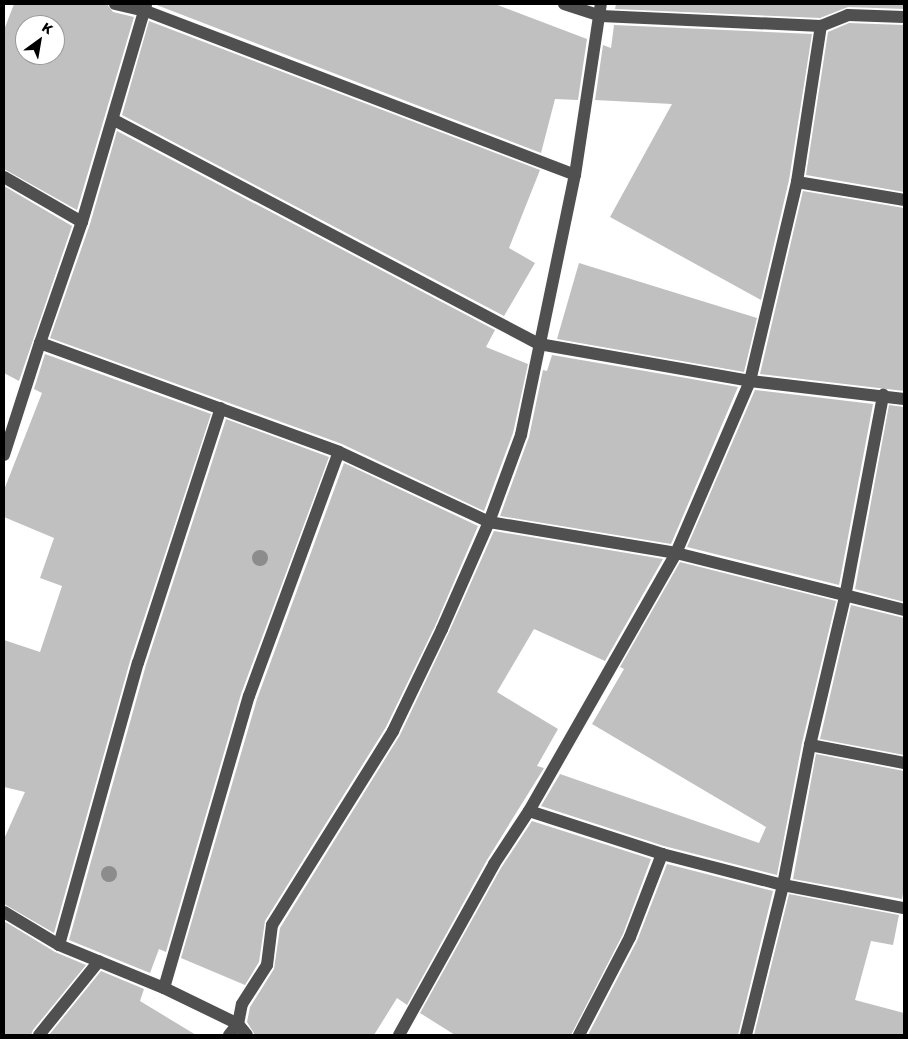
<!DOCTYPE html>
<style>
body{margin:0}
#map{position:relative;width:908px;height:1039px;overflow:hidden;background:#fff;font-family:"Work Sans",sans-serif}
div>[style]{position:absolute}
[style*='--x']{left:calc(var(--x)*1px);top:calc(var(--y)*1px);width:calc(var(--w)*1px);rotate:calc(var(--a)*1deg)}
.building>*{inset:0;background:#c0c0c0}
.minor>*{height:12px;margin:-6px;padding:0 6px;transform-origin:6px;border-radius:6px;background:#505050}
.trees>*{width:16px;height:16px;margin:-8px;border-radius:50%;background:#8c8c8c}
span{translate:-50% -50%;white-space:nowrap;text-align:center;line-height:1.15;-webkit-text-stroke:4px #fff;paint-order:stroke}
.frame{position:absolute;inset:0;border:5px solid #000;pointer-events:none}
.north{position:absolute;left:15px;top:15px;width:50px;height:50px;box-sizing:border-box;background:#fff;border:1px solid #999;border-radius:50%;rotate:32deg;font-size:14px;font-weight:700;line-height:20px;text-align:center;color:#000}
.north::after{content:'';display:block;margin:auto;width:18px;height:22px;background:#000;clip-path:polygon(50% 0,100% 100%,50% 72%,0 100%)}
</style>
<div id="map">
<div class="building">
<div style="clip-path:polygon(evenodd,14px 4px,107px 4px,113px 12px,134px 17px,77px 210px,4px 169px,4px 30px,14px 4px,25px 25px,55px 25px,55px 55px,25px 55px,25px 25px)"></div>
<div style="clip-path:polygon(154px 4px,495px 4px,587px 39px,578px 100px,555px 99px,541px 153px)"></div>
<div style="clip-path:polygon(616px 4px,904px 4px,904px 9px,848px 7px,820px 18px,615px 9px)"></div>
<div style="clip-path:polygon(149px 21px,540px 170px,509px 248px,535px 263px,504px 316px,122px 115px)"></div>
<div style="clip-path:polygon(849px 23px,904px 25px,904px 192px,806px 175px,828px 32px)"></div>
<div style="clip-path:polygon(614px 25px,812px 34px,789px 180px,761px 300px,610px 217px,672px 104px,595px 100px,603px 45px,611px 48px)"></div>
<div style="clip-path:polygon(117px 131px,495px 330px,486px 347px,528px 364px,513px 433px,484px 511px,342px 444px,50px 338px,90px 224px)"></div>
<div style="clip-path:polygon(4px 186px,72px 226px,19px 381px,4px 373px)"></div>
<div style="clip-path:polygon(803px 191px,904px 208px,904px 391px,760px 374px)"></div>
<div style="clip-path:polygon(579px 263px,757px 318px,744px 372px,557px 339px)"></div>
<div style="clip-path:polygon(45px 354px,211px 414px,130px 661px,54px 933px,4px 904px,4px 839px,25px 792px,4px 787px,4px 640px,40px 652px,62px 586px,40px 578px,54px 538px,4px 517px,4px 490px,42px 393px,34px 389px)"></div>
<div style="clip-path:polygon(552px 355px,738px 387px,671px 544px,500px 516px,529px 437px,543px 370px,547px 371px)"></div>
<div style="clip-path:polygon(755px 390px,873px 404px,839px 585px,687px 547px)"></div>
<div style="clip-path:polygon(889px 405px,904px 407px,904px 602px,855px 589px)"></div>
<div style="clip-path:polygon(226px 419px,329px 457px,241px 694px,166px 952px,159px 949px,150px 973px,69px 940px,146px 665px)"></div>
<div style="clip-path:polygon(344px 463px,478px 526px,435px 626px,386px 727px,265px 921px,259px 962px,245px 985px,181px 958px,257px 699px)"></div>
<div style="clip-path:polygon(494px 531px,663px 559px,605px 661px,534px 629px,497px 692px,558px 729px,537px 766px,544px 768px,487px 860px,407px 1005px,397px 998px,374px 1035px,255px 1035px,247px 1022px,250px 1007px,274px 969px,280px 928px,400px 735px,449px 632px)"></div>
<div style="clip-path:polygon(680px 562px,836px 601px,802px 743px,777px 875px,664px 846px,541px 806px,560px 774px,759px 843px,766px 827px,592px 724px,624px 669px,620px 667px)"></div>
<div style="clip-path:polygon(851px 605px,904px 618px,904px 755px,820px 739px)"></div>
<div style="clip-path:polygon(816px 754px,904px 771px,904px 887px,902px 899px,793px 879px)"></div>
<div style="clip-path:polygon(532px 821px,651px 859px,623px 934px,571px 1035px,455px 1035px,420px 1013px,501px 868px)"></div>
<div style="clip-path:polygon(667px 864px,773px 891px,738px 1035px,588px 1035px,637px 941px)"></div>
<div style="clip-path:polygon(789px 894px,899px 915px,893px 945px,871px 941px,855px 1000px,904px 1013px,904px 1035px,754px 1035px)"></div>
<div style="clip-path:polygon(4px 921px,55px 952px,86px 965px,33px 1030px,31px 1035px,4px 1035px)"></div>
<div style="clip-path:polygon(101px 971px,144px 989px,140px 1001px,196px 1035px,49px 1035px)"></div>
</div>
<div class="minor">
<div style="--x:115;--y:4;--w:32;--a:13"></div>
<div style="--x:146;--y:11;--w:459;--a:20.9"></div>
<div style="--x:564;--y:4;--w:39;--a:18"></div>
<div style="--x:601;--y:16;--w:220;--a:2.6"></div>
<div style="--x:821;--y:26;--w:29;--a:-22"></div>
<div style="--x:848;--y:15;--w:56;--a:2"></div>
<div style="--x:114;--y:120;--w:480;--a:27.8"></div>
<div style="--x:539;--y:344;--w:214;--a:9.9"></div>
<div style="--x:750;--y:381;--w:155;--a:6.7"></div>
<div style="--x:4;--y:177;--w:90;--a:30"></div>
<div style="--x:797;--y:182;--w:158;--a:-81.3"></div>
<div style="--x:40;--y:343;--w:318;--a:20"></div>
<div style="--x:339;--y:452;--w:166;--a:25"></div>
<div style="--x:489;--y:522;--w:190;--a:9.4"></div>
<div style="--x:676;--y:553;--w:235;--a:14"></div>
<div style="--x:4;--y:455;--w:118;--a:-72.2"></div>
<div style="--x:40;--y:343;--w:128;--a:-70.9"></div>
<div style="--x:82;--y:222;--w:227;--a:-73.6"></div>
<div style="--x:810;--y:745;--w:96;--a:10.8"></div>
<div style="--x:529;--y:811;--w:140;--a:17.9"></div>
<div style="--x:662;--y:854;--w:125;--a:14.4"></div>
<div style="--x:783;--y:885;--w:123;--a:10.8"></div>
<div style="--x:4;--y:912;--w:64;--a:31"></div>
<div style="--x:59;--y:945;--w:113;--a:22.3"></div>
<div style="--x:164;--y:988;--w:82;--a:25.9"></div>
<div style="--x:238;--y:1024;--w:14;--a:51"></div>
<div style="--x:59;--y:945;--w:293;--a:-74.4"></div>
<div style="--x:138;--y:663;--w:268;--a:-72"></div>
<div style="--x:164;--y:988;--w:304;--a:-73.8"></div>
<div style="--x:249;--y:696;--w:260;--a:-69.8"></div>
<div style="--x:39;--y:1035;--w:95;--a:-51"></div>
<div style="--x:229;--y:1035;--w:14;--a:-51"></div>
<div style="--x:238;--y:1024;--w:20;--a:-79"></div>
<div style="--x:242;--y:1004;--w:46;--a:-57.3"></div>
<div style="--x:267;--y:965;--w:40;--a:-82.9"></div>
<div style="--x:272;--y:925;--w:229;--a:-58"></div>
<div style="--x:393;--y:731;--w:113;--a:-64.3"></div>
<div style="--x:442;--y:629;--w:117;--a:-66.3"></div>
<div style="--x:489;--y:522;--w:93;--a:-69.8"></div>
<div style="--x:521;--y:435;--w:266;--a:-78.3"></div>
<div style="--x:575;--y:175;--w:173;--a:-81.4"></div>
<div style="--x:399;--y:1035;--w:196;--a:-60.9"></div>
<div style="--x:494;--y:864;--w:64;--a:-56.6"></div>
<div style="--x:529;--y:811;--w:297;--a:-60.3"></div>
<div style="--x:676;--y:553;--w:187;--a:-66.7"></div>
<div style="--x:750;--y:381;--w:204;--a:-76.7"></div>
<div style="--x:797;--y:182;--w:109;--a:9.5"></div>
<div style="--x:579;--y:1035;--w:110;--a:-62.5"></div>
<div style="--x:630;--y:937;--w:89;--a:-68.9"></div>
<div style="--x:746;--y:1035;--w:154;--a:-76.1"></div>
<div style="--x:783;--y:885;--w:143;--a:-79.1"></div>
<div style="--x:810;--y:745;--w:152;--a:-76.7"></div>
<div style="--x:845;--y:597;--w:206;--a:-79.3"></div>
</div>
<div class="trees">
<div style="left:260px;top:558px"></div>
<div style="left:109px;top:874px"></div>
</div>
<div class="frame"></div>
<div class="north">K</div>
</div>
